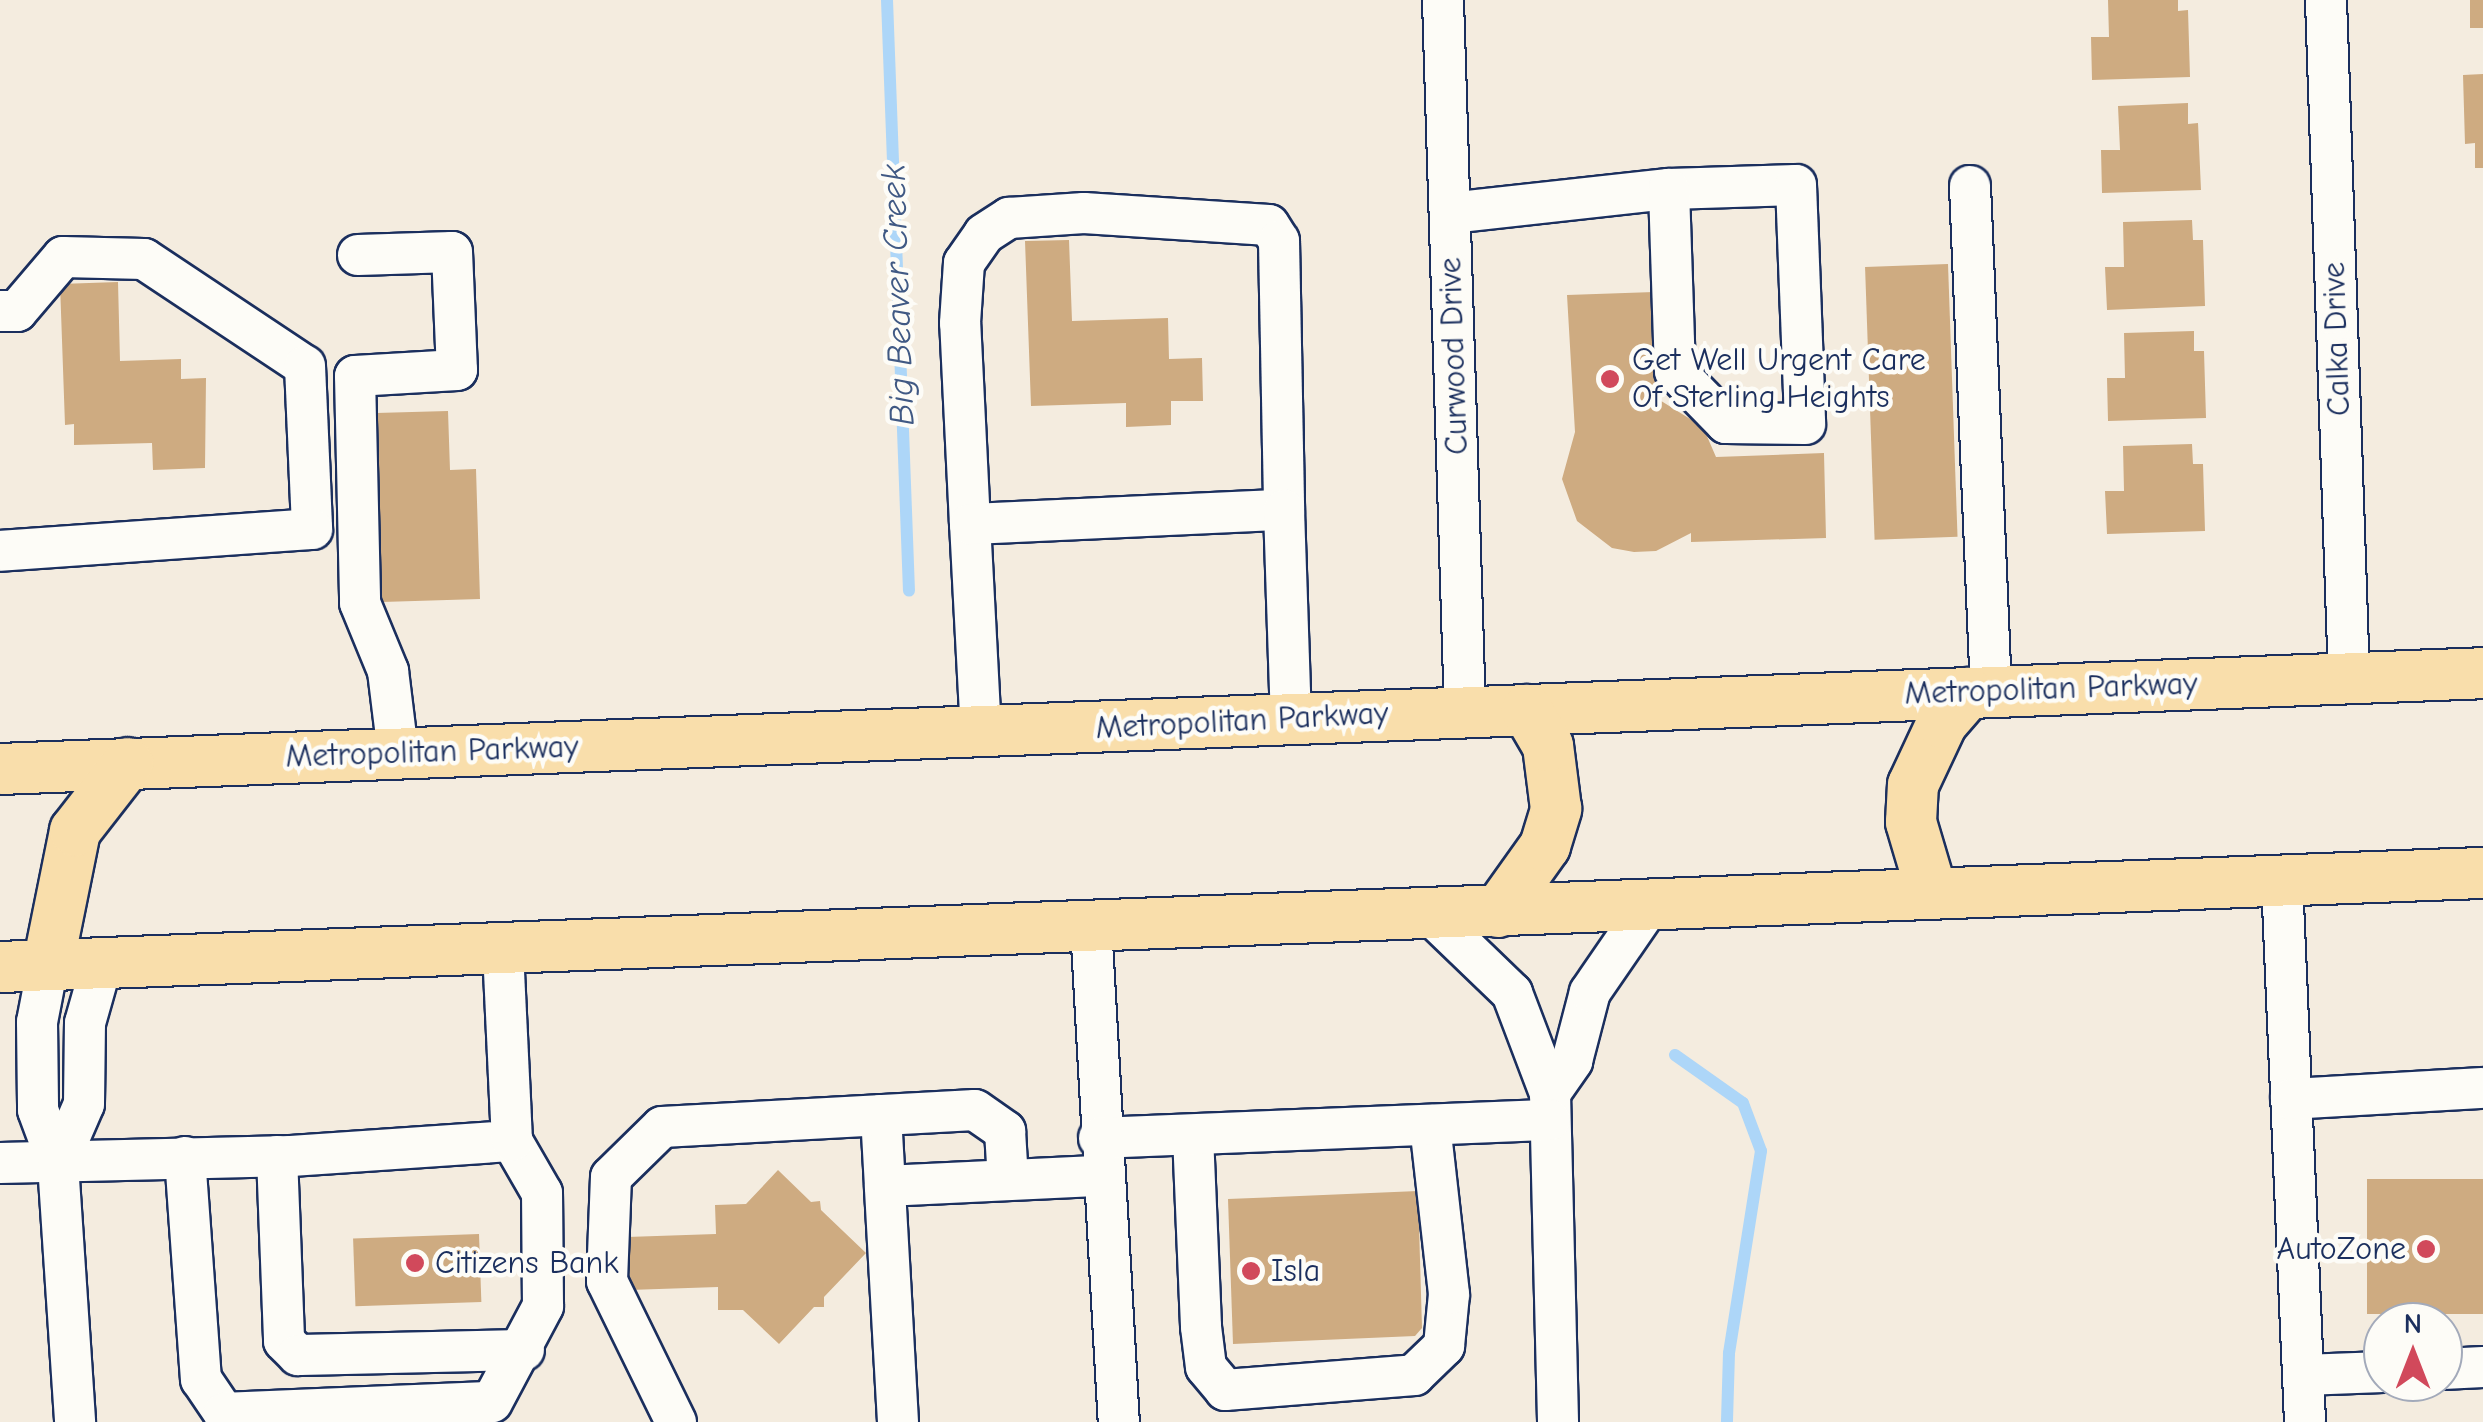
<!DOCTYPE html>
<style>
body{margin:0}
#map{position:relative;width:2483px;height:1422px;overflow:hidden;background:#f4ecdf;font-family:"Comic Neue",sans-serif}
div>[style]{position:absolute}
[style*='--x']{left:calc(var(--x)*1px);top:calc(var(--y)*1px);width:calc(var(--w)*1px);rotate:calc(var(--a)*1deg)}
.stream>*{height:12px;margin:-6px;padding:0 6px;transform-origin:6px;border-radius:6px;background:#add6f8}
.building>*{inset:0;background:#ceab81;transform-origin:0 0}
.roads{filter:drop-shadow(2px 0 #1b2f5e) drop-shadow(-2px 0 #1b2f5e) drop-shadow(0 2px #1b2f5e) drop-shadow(0 -2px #1b2f5e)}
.minor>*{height:40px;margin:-20px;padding:0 20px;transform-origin:20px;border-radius:20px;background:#fdfcf7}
.major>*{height:50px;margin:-25px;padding:0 25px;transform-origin:25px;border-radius:25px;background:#f9deab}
.dots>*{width:28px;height:28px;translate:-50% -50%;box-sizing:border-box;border:5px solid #fdfcf7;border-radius:50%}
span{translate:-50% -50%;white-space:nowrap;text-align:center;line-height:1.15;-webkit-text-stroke:9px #fdfcf7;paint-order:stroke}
.street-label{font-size:32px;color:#1b2f5e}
.poi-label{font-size:32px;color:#1b2f5e}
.left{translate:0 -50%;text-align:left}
.right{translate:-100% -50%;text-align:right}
.water-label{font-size:35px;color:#405984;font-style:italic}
.north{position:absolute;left:2363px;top:1302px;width:100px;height:100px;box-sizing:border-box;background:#fdfcf7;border:2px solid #a3aaba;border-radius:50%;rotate:0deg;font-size:28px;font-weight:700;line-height:40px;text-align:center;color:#1b2f5e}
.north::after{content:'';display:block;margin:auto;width:35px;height:45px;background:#d1495b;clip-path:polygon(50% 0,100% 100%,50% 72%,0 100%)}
</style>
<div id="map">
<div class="stream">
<div style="--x:887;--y:0;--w:591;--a:87.87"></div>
<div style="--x:1675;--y:1055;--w:83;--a:35.2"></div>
<div style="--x:1743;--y:1103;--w:51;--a:69.4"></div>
<div style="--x:1761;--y:1151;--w:205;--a:99"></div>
<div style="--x:1729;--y:1353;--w:69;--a:91.7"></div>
</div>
<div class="building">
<div style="clip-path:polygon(2108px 0,2178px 0,2178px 11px,2188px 10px,2190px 77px,2092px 80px,2091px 37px,2109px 37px)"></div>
<div style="left:2470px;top:0;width:13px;height:28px"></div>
<div style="clip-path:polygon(2483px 74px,2483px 168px,2475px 168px,2475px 143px,2465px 144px,2463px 75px)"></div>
<div style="clip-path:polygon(2188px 103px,2188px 124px,2198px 123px,2201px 190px,2102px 193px,2101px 150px,2120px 150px,2118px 106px)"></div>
<div style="clip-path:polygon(2192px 220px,2193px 240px,2203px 240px,2205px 306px,2107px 310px,2105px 267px,2124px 267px,2123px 222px)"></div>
<div style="clip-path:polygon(1069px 240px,1072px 321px,1168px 318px,1169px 359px,1202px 358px,1203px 401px,1171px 401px,1171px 425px,1126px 427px,1126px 403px,1031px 406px,1025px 241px)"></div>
<div style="left:1948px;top:264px;width:273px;height:83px;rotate:88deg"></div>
<div style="clip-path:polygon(118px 282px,120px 361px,181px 359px,181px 379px,206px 378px,205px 468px,153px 470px,152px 443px,74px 445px,74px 424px,65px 425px,60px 284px)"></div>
<div style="clip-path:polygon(1654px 292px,1658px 399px,1703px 427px,1716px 457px,1824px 453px,1826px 538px,1691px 542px,1691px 533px,1656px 551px,1634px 552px,1612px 548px,1577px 521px,1562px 479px,1575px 432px,1567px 295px)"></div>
<div style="clip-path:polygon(2194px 331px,2194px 351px,2204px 351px,2206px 418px,2108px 421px,2107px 378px,2125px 378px,2124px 333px)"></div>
<div style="clip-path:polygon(448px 411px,450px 470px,476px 469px,480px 599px,382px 602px,376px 413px)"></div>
<div style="clip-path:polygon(2192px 444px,2193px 464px,2203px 464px,2205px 531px,2107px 534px,2105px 491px,2124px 491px,2123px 446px)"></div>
<div style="clip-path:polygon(778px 1170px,811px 1202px,820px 1201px,821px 1210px,866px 1253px,824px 1297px,824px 1307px,814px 1307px,779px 1344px,743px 1310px,718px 1310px,718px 1287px,629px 1290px,627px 1237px,716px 1234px,715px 1205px,746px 1204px)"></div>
<div style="left:2483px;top:1179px;width:135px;height:116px;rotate:90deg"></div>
<div style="clip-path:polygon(1418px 1191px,1422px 1328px,1415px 1336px,1233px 1344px,1228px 1199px)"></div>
<div style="left:479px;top:1234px;width:68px;height:126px;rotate:88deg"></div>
</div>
<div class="roads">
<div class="minor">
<div style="--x:1443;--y:0;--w:712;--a:88.23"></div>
<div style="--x:2326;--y:0;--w:678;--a:88.06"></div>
<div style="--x:1970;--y:186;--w:505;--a:87.62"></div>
<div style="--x:1450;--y:213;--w:220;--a:-6.3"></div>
<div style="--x:1669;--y:189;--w:127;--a:-1.8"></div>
<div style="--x:1796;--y:185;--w:239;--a:87.8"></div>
<div style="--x:1805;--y:424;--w:79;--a:-179.3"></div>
<div style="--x:1726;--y:423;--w:73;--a:-134.4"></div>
<div style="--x:1675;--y:371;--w:182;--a:-91.9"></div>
<div style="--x:358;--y:255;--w:94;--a:-1.8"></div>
<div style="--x:452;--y:252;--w:118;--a:87.6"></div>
<div style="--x:457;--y:370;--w:102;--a:176.6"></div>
<div style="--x:355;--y:376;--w:227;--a:88.7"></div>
<div style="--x:360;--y:603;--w:74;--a:67.6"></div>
<div style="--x:388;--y:671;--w:83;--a:83"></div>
<div style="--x:0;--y:311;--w:17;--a:0"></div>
<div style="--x:17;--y:311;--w:71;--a:-49.6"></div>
<div style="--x:63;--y:257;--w:81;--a:1.4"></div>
<div style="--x:144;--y:259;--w:193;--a:33.6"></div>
<div style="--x:305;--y:366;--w:163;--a:87.5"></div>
<div style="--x:312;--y:529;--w:313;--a:176"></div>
<div style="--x:970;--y:524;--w:201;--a:-92.8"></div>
<div style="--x:960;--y:323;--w:60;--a:-86.2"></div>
<div style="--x:964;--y:263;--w:35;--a:-55"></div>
<div style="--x:984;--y:234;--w:30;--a:-33"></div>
<div style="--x:1009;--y:218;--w:75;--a:-3.8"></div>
<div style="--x:1084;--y:213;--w:185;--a:3.7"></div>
<div style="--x:1269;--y:225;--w:19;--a:58"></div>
<div style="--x:1279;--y:241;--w:269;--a:88.9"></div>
<div style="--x:981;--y:733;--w:209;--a:-93"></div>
<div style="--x:970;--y:524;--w:314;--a:-2.6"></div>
<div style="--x:1284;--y:510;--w:208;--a:88.1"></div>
<div style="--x:2282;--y:880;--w:542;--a:87.57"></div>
<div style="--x:1430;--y:914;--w:114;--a:43.9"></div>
<div style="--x:1512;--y:993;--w:107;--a:69.2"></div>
<div style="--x:1550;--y:1093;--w:329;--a:88.6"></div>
<div style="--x:1091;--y:925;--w:498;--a:86.8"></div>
<div style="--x:48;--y:965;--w:58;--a:100.9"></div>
<div style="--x:37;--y:1022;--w:88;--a:89.3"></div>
<div style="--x:38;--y:1110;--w:58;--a:69.7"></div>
<div style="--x:58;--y:1164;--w:259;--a:86.2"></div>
<div style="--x:1550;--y:1093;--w:39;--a:-55"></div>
<div style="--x:1572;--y:1061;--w:71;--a:-75.4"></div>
<div style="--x:1590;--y:992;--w:104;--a:-55.5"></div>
<div style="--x:2291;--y:1099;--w:192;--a:-3.3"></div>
<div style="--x:881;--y:1115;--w:71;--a:86.8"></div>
<div style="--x:1193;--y:1135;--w:192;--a:87.6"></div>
<div style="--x:1201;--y:1327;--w:40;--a:82.9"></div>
<div style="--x:1206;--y:1367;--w:30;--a:50"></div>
<div style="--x:1225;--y:1390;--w:190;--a:-4.5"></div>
<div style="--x:1414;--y:1375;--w:42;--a:-44"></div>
<div style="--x:1444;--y:1346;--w:52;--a:-84.5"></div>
<div style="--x:1449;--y:1294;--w:170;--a:-96.4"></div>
<div style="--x:1099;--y:1138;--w:451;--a:-2.3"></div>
<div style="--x:277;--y:1156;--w:185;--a:87.8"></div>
<div style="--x:284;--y:1341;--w:20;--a:45"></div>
<div style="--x:298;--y:1355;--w:226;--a:-1.3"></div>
<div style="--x:185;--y:1157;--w:223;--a:85.9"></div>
<div style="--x:201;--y:1379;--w:41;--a:55.9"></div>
<div style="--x:224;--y:1413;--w:268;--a:-2.4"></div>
<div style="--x:492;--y:1402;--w:109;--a:-62"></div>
<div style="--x:543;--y:1306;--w:113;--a:-90.5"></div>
<div style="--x:542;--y:1193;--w:60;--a:-120"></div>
<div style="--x:0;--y:1163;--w:291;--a:-1.4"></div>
<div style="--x:291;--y:1156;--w:222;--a:-3.9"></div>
<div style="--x:512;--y:1141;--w:193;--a:-92.7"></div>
<div style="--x:58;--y:1164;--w:65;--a:-66.6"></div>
<div style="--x:84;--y:1104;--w:81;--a:-89.3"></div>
<div style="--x:85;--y:1023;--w:62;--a:-74.2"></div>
<div style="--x:2443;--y:1369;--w:40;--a:-2.9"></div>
<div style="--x:2303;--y:1375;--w:80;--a:-2.1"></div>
<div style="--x:676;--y:1422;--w:157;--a:-116.1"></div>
<div style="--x:607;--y:1281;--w:104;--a:-87.8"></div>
<div style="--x:611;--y:1177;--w:71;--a:-44.4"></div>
<div style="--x:662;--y:1127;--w:313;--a:-3.1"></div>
<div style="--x:975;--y:1110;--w:37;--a:35"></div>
<div style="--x:1005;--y:1131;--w:49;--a:86.5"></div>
<div style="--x:898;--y:1422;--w:236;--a:-93.2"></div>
<div style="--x:885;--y:1186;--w:216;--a:-2.7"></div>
</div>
<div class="major">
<div style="--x:0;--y:769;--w:2485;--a:-2.21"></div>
<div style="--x:1932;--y:893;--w:74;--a:-106.5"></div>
<div style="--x:1911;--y:822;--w:37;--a:-87"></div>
<div style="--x:1913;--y:785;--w:68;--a:-64.9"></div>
<div style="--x:1942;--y:723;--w:40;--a:-49"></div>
<div style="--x:1498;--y:912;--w:81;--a:-54.5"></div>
<div style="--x:1545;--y:846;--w:39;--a:-73"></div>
<div style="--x:1556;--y:809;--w:64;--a:-97.2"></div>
<div style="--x:1548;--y:746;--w:42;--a:-120.3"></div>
<div style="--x:48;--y:965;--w:137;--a:-78.6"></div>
<div style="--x:75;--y:831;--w:86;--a:-52.1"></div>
<div style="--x:0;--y:967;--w:2485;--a:-2.17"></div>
</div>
</div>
<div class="dots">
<div style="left:1610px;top:379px;background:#d1495b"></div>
<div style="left:2426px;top:1249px;background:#d1495b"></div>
<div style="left:415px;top:1263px;background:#d1495b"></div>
<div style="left:1251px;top:1271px;background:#d1495b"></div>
</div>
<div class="street-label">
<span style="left:2337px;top:339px;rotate:-92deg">Calka Drive</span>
<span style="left:1454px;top:356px;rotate:-92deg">Curwood Drive</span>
<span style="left:2051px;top:689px;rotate:-2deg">Metropolitan Parkway</span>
<span style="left:1242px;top:721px;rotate:-3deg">Metropolitan Parkway</span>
<span style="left:432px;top:752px;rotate:-2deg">Metropolitan Parkway</span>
</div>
<div class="poi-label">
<span class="left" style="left:1632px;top:379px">Get Well Urgent Care<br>Of Sterling Heights</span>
<span class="right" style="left:2406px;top:1249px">AutoZone</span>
<span class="left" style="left:435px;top:1263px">Citizens Bank</span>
<span class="left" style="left:1271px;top:1271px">Isla</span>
</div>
<div class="water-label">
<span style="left:898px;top:295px;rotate:-92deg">Big Beaver Creek</span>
</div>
<div class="north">N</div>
</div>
